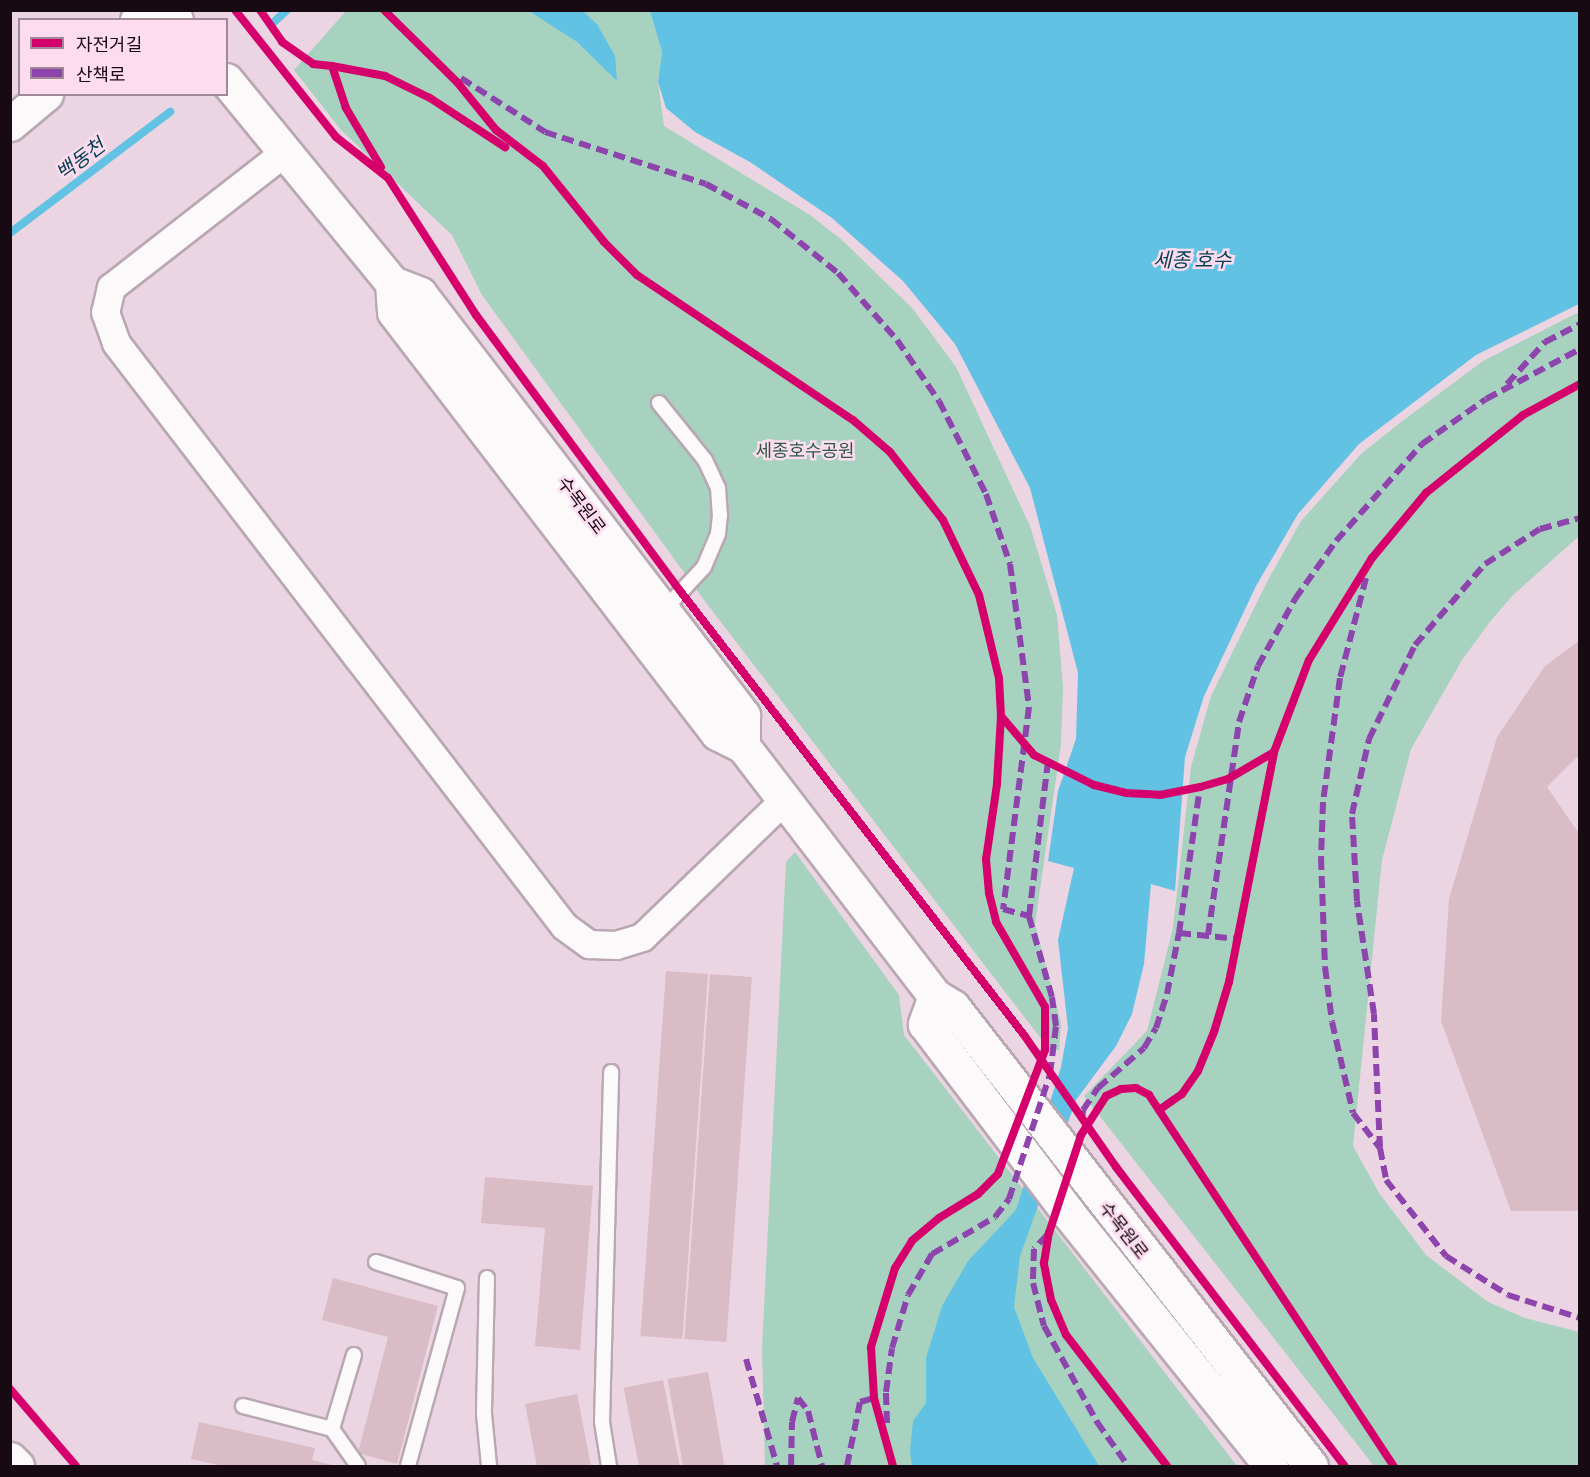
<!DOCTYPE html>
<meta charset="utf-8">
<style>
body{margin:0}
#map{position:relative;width:1590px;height:1477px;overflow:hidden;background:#ebd5e2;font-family:"Exo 2","Noto Sans KR",sans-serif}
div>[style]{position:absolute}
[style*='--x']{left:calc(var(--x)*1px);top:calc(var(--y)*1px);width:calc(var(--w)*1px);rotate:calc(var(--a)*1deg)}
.green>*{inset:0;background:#a6d2bf}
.water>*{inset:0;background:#62c2e3}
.stream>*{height:8px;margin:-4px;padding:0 4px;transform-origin:4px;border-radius:4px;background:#62c2e3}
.building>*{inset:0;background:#d9bcc6;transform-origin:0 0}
.roads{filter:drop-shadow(2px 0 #b9a8b2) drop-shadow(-2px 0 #b9a8b2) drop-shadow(0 2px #b9a8b2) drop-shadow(0 -2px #b9a8b2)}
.lane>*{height:14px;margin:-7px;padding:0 7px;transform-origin:7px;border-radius:7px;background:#fcf9fb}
.street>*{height:27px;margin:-13.5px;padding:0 13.5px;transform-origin:13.5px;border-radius:13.5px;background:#fcf9fb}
.secondary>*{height:33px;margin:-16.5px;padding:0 16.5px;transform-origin:16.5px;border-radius:16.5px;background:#fcf9fb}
.quiet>*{height:6px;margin-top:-3px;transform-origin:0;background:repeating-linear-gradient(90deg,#8e44ad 0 12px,transparent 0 18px)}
.cycleway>*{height:8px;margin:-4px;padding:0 4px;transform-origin:4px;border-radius:4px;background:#d6006c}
span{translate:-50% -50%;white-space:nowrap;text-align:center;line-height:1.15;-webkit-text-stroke:5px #fcdcee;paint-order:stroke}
.park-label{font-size:18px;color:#2b5a45}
.street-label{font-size:18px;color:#170a12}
.water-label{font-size:20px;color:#013f50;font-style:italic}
.frame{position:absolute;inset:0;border:12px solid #170a12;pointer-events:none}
.legend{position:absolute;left:18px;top:18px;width:210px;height:78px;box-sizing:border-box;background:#fcdcee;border:2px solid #a08896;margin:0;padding:8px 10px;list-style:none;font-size:18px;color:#170a12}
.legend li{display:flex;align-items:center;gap:12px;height:30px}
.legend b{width:30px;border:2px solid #a08896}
</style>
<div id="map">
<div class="green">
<div style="clip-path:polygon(529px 10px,577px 42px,617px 80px,614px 56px,597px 24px,583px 11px,650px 11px,662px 52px,658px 82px,664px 126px,810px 215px,842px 240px,913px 309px,956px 367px,1030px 526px,1057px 615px,1063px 687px,1061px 744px,1035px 924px,1061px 1023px,1059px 1050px,1049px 1049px,707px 604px,482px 295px,452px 235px,341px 130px,294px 70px,346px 11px)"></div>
<div style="clip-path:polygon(1579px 312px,1579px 536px,1513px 595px,1489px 623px,1462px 660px,1411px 749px,1382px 860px,1353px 1146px,1379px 1193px,1426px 1255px,1488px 1302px,1525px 1318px,1579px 1332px,1579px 1466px,1374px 1466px,1084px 1096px,1147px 1031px,1173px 928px,1191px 767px,1211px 696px,1268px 580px,1301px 521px,1362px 453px,1401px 422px,1483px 361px)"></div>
<div style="clip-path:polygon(795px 852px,899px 995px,904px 1035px,1237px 1466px,765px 1466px,762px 1349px,786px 862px)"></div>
</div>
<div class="water">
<div style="clip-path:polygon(529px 11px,583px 11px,597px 24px,615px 56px,617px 81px,577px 42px)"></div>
<div style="clip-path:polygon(650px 11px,1579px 11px,1579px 304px,1476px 355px,1359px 444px,1298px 514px,1256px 586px,1204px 696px,1185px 757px,1175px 891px,1151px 884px,1144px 964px,1132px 1014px,1116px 1046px,1076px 1100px,1020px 1256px,1014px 1307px,1033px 1358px,1099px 1466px,912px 1466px,910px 1451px,913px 1421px,926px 1403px,926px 1358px,942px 1306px,968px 1261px,1016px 1210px,1061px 1067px,1068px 1028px,1058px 940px,1074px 868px,1048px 861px,1058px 791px,1076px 739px,1078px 673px,1030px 488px,955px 344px,903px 281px,832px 218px,750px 162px,695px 132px,666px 108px,658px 82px,662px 52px)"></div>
</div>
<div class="stream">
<div style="--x:274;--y:22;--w:18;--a:-43"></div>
<div style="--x:10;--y:233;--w:201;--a:-37.1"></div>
</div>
<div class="building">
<div style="clip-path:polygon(1580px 640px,1580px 754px,1547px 787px,1580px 835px,1580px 1211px,1511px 1211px,1441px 1021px,1449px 899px,1497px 737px,1545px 666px)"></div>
<div style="left:666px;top:971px;width:42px;height:366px;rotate:4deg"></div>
<div style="left:710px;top:974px;width:42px;height:366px;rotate:4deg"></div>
<div style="clip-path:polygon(485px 1177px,593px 1186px,580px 1350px,535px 1346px,545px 1228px,481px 1223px)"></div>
<div style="clip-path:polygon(333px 1278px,438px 1306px,397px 1464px,358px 1453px,388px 1337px,322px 1320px)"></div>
<div style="left:708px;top:1372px;width:96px;height:41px;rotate:80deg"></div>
<div style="left:663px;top:1380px;width:87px;height:40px;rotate:79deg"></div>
<div style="clip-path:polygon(577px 1394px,591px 1466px,537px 1466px,525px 1404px)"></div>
<div style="clip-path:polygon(199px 1422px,315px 1448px,312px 1460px,336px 1466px,223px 1466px,191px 1459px)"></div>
</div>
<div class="roads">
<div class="lane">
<div style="--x:659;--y:403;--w:73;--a:51.1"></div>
<div style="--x:705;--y:460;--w:31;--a:65"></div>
<div style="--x:718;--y:488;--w:27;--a:86"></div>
<div style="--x:720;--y:515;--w:19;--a:96"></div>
<div style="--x:718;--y:534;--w:36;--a:113"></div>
<div style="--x:704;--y:567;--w:60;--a:133"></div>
<div style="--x:376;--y:1262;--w:85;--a:17.8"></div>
<div style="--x:457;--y:1288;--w:185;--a:105.4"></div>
<div style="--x:487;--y:1278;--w:136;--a:91.3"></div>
<div style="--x:484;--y:1414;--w:52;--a:84.5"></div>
<div style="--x:354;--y:1355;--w:77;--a:106.6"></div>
<div style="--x:332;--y:1429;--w:45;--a:54.9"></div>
<div style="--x:243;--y:1406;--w:92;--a:14.5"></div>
<div style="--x:609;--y:1466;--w:45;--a:-99"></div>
<div style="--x:602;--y:1422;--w:350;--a:-88.5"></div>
</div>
<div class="street">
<div style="--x:286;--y:151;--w:222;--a:142.1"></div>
<div style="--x:111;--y:287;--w:26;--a:103"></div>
<div style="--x:105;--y:312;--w:33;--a:70"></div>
<div style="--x:116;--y:343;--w:735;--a:52.46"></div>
<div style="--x:564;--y:926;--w:31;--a:36"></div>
<div style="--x:589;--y:944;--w:27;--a:2"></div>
<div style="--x:616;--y:945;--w:27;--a:-17"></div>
<div style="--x:642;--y:937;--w:199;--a:-44"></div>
</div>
<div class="secondary">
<div style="--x:169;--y:10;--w:12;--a:55"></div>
<div style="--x:137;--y:20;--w:15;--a:-42"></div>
<div style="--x:226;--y:80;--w:262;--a:50.7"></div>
<div style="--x:392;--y:283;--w:30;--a:21"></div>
<div style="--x:420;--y:294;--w:531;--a:52.5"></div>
<div style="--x:743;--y:715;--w:31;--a:90"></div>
<div style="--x:10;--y:124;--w:47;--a:-39.8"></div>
<div style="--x:392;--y:283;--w:29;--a:86"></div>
<div style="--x:394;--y:312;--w:531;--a:52.5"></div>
<div style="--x:717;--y:733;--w:29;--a:27"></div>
<div style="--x:743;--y:746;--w:315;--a:52.5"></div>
<div style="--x:935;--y:996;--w:21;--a:31"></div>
<div style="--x:953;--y:1007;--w:582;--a:52.05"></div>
<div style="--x:935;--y:996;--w:30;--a:110"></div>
<div style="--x:925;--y:1024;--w:238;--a:52.8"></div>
<div style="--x:1069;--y:1214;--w:323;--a:51.3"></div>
<div style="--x:10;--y:1459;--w:10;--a:45"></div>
</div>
</div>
<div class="quiet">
<div style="--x:461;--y:78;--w:100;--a:32.7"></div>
<div style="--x:545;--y:132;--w:169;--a:17.9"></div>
<div style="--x:706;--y:184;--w:74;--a:28.3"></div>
<div style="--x:771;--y:219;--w:86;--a:38.9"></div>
<div style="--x:838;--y:273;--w:89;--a:48.6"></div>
<div style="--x:897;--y:340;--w:74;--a:55.5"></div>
<div style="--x:939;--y:401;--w:104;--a:63.2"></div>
<div style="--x:986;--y:494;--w:74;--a:71.1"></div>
<div style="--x:1010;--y:564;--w:144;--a:82.4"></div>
<div style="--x:1029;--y:707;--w:204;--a:97.3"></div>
<div style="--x:1003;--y:909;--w:27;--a:15"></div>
<div style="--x:1507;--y:384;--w:57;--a:-47.9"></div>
<div style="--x:1545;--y:342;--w:39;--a:-27"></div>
<div style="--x:1366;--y:578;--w:103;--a:104.6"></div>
<div style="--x:1340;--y:678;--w:125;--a:97.8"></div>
<div style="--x:1323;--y:802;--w:56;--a:92"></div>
<div style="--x:1321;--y:858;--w:109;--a:87.9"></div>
<div style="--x:1325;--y:967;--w:55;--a:82.7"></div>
<div style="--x:1332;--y:1022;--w:93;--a:77"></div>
<div style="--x:1353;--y:1113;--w:44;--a:52.4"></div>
<div style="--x:1380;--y:1148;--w:33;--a:79"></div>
<div style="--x:1386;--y:1180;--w:97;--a:51.7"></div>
<div style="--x:1446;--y:1256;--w:73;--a:32.2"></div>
<div style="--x:1508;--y:1295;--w:76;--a:17.7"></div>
<div style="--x:1179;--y:933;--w:59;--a:5.8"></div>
<div style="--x:1208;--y:935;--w:215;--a:-81.7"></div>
<div style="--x:1239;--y:722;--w:59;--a:-71.3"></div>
<div style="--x:1258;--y:666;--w:77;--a:-61.1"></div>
<div style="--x:1295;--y:599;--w:71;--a:-54.7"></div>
<div style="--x:1336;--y:541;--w:130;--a:-48.4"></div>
<div style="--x:1422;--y:444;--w:78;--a:-35.1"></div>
<div style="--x:1486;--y:399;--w:106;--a:-28"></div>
<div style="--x:1082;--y:1120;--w:10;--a:-84"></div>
<div style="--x:1083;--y:1110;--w:27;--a:-56"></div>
<div style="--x:1098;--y:1088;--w:61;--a:-41"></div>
<div style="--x:1144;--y:1048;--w:23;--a:-59"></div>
<div style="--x:1156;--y:1028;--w:36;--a:-72"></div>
<div style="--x:1167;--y:994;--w:62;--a:-78.9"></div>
<div style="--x:1179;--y:933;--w:148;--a:-81.8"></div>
<div style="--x:1380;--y:1148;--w:134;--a:-92.6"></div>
<div style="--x:1374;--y:1014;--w:114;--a:-98.6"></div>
<div style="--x:1357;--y:901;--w:87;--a:-93.3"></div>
<div style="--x:1352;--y:814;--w:77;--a:-77.2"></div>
<div style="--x:1369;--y:739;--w:105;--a:-63.9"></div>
<div style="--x:1415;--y:645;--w:107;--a:-49.2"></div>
<div style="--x:1485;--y:564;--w:65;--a:-32.5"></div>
<div style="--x:1540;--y:529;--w:41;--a:-15.4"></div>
<div style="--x:1047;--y:1235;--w:19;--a:133"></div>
<div style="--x:1034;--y:1249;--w:34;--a:92"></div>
<div style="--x:1033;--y:1283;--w:44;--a:75.7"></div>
<div style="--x:1044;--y:1326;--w:110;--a:61.1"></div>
<div style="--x:1097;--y:1422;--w:54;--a:54.8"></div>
<div style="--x:746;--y:1359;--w:111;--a:73.8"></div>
<div style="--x:887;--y:1423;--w:31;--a:-92"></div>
<div style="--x:886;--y:1392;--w:44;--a:-82.2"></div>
<div style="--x:892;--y:1348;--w:55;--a:-73.2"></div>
<div style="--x:908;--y:1295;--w:48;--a:-59.7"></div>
<div style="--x:932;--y:1254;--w:73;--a:-30.4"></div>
<div style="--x:995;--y:1217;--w:23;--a:-52"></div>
<div style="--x:1009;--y:1199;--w:132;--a:-71.8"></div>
<div style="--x:1050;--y:1074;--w:48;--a:-82.9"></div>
<div style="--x:1056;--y:1026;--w:29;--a:-98"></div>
<div style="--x:1052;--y:997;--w:84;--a:-105.9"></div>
<div style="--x:1029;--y:916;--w:155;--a:-83"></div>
<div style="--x:791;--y:1466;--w:44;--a:-88.7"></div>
<div style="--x:792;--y:1422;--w:25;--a:-76"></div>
<div style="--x:798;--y:1398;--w:16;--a:52"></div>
<div style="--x:808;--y:1411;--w:57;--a:75.7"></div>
<div style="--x:847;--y:1466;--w:65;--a:-78.5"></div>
<div style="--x:860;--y:1402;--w:15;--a:-16"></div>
</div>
<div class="cycleway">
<div style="--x:235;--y:10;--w:162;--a:51.5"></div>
<div style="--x:336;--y:137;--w:66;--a:38.3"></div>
<div style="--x:388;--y:178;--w:163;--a:57.3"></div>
<div style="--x:476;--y:315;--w:345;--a:53.5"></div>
<div style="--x:681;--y:592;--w:560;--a:52.25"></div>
<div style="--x:1024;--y:1035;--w:161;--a:55.1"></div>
<div style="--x:1116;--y:1167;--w:377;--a:52.6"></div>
<div style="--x:260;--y:10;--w:39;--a:55"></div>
<div style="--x:282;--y:42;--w:38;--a:35"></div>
<div style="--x:313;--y:64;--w:19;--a:6"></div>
<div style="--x:384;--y:10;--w:103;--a:44.6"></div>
<div style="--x:457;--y:82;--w:62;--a:50.9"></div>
<div style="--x:496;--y:130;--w:59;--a:37.5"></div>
<div style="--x:543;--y:166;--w:97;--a:51.2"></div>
<div style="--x:604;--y:242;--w:47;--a:45"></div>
<div style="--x:637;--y:275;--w:260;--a:33.9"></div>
<div style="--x:853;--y:420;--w:49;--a:40.9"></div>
<div style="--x:890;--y:452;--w:86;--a:52.1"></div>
<div style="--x:943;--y:520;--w:83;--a:64.4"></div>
<div style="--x:979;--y:595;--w:85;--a:76.5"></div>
<div style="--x:999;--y:678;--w:38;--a:87"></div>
<div style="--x:1001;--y:716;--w:68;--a:93.4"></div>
<div style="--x:997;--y:784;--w:76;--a:98.3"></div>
<div style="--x:986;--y:859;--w:34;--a:85"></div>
<div style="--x:989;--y:893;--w:30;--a:76"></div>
<div style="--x:996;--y:922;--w:98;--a:60"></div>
<div style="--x:1045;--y:1007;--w:43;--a:90"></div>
<div style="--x:1045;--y:1050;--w:133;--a:110.8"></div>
<div style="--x:998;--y:1174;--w:28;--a:135"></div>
<div style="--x:978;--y:1194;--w:46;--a:148.4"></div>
<div style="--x:939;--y:1218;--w:35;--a:140"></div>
<div style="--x:912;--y:1241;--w:32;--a:122"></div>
<div style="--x:895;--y:1268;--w:83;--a:106.9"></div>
<div style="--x:871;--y:1347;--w:51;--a:86.6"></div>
<div style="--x:874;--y:1398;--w:71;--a:74.4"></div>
<div style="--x:381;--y:167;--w:69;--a:-120.7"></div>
<div style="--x:346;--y:108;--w:44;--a:-108.4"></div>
<div style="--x:332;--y:66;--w:54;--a:10.7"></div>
<div style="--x:385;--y:76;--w:50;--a:26.1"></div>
<div style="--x:430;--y:98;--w:90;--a:33.2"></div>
<div style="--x:1001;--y:716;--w:51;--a:49.8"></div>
<div style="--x:1034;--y:755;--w:67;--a:26.6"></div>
<div style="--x:1094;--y:785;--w:33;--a:14"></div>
<div style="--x:1126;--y:793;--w:34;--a:3"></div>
<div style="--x:1160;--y:795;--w:41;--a:-11.3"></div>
<div style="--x:1200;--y:787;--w:29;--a:-16"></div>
<div style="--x:1228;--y:779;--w:53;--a:-30.4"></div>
<div style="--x:1159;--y:1110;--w:28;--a:-35"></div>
<div style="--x:1182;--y:1094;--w:28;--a:-55"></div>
<div style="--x:1198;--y:1071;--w:42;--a:-67.7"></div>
<div style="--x:1214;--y:1032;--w:52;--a:-73.3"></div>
<div style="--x:1229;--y:982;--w:234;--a:-78.9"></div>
<div style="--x:1274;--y:752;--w:98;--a:-69.2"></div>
<div style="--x:1309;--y:660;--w:120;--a:-58.3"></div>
<div style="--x:1372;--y:558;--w:85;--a:-50.3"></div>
<div style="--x:1426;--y:493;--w:124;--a:-38.8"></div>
<div style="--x:1523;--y:415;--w:65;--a:-28.5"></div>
<div style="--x:10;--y:1389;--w:101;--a:49.4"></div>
<div style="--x:1167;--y:1466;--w:165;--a:-127.6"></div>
<div style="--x:1066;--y:1335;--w:38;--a:-113"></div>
<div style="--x:1051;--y:1300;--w:38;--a:-101"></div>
<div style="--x:1044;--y:1263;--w:30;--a:-81"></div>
<div style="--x:1049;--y:1233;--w:103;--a:-71.9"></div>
<div style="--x:1081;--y:1135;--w:46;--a:-57.3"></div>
<div style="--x:1106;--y:1096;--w:17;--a:-25"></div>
<div style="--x:1121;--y:1089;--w:15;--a:-4"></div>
<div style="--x:1136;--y:1088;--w:15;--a:28"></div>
<div style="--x:1149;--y:1095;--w:445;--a:56.6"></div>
</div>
<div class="park-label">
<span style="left:805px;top:450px">세종호수공원</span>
</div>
<div class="street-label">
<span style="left:582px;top:505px;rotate:53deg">수목원로</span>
<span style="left:1124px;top:1230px;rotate:52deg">수목원로</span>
</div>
<div class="water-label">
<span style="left:80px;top:159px;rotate:-37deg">백동천</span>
<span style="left:1192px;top:259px">세종 호수</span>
</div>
<div class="frame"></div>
<ul class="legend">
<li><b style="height:8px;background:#d6006c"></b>자전거길</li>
<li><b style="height:8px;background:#8e44ad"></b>산책로</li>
</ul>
</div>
